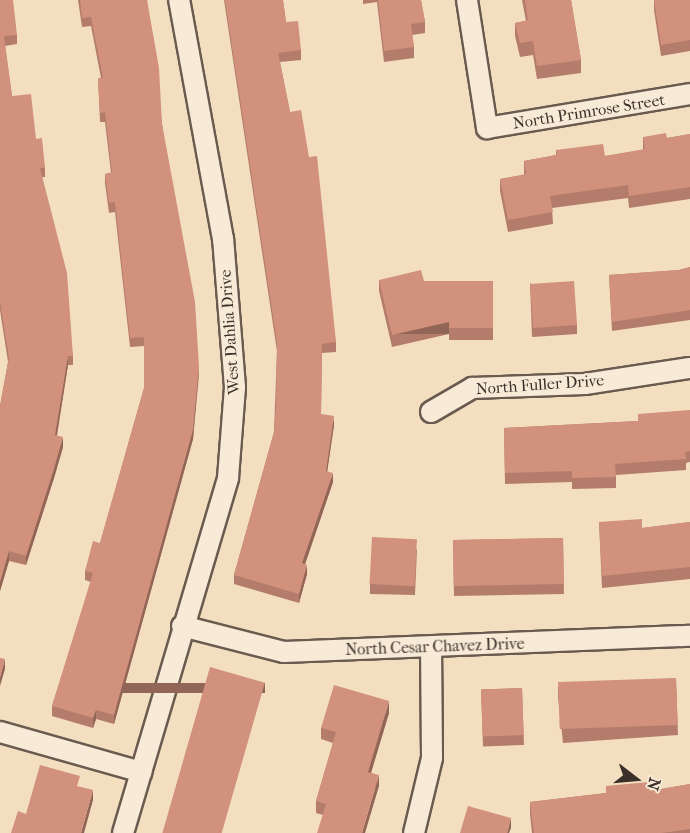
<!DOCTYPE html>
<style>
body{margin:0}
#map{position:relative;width:690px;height:833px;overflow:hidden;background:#f3dfc0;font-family:"IM FELL French Canon",serif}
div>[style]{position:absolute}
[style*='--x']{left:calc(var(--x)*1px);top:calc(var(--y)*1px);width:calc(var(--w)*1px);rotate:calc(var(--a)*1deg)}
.roads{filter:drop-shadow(2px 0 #695b4f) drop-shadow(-2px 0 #695b4f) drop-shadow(0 2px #695b4f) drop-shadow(0 -2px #695b4f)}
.street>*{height:20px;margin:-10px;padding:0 10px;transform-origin:10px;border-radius:10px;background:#f7ead6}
.wall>*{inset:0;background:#b47d6b;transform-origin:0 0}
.shaded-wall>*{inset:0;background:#926657;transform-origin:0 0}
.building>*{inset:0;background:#d1917c;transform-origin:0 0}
span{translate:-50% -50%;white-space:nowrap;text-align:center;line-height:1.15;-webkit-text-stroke:4.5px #f7ead6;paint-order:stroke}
.street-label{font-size:16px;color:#3b2f29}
.north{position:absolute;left:606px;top:749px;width:60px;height:60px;-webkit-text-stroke:4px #f7ead6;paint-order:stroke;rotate:106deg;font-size:16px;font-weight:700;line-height:24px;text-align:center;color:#3b2f29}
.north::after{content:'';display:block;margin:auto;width:21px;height:27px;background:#3b2f29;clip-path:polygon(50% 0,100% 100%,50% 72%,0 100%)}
</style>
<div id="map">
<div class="roads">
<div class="street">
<div style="--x:467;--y:0;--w:130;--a:81.1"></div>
<div style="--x:487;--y:128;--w:206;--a:-9.5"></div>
<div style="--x:431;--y:412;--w:48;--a:-30.3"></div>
<div style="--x:472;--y:388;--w:113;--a:-2"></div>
<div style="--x:585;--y:384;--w:106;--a:-8.7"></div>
<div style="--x:182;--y:626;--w:105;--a:14.3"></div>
<div style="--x:284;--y:652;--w:406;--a:-2.3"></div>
<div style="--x:0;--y:732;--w:147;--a:15.8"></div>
<div style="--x:123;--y:833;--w:370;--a:-73.5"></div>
<div style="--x:228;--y:478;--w:91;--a:-85.6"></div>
<div style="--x:235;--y:387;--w:148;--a:-94.6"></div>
<div style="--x:223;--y:239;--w:243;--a:-100.4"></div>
<div style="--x:414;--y:833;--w:77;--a:-76.5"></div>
<div style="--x:432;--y:758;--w:111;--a:-90.5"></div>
</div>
</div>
<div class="wall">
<div style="clip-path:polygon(0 0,17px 35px,17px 44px,5px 46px,12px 96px,36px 139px,45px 168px,45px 177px,42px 177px,73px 356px,73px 365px,68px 365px,57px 436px,63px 447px,54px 478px,26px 565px,9px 561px,0 591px,0 406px,8px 362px,0 310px)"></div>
<div style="clip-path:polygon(78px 0,147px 0,162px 124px,199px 376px,193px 439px,114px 724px,96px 719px,93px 728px,52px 716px,52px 706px,91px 582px,85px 580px,85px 571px,100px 543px,144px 388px,144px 346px,130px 347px,115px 212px,109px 213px,105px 183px,105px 174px,111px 173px,105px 122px,100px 122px,98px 78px,101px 78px,91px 26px,82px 27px)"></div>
<div style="clip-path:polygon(224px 0,283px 0,286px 22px,301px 50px,301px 60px,280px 62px,336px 342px,336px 352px,322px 353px,321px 414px,334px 425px,327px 471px,333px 482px,305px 564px,307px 574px,299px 603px,234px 584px,234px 575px,274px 432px,277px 351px)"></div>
<div style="clip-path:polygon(363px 0,421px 0,425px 22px,425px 33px,412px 35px,414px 47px,414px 58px,384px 62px,377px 2px,363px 4px)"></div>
<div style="clip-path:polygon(522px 0,571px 0,581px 60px,581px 73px,537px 79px,533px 55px,520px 57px,515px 36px,515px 23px,526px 21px)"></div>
<div style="clip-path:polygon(654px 0,690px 0,690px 51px,661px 56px,654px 10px)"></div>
<div style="clip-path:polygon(690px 134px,690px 199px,629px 208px,628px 198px,552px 208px,553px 224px,508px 232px,500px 191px,500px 179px,524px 175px,524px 161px,556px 155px,556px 150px,605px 156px,643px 150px,643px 137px,667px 138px)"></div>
<div style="clip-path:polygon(690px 267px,690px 320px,612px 331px,609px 275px,679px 270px)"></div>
<div style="clip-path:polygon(379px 280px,424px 281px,493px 281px,493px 340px,449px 340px,449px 334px,392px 347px,379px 291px)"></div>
<div style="clip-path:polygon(530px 283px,577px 325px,577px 334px,532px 337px)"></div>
<div style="clip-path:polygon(690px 410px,690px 462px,686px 463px,686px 470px,616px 475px,616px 488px,572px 489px,572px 482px,505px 484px,504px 428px,638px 421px)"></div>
<div style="clip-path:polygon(599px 522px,642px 528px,690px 522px,690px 579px,602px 588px)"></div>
<div style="left:563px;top:538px;width:56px;height:110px;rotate:89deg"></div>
<div style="clip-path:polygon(417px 549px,415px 595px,370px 594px,370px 584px)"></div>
<div style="clip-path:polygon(676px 678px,678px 735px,563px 743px,558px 697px,558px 687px)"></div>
<div style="left:522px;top:688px;width:57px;height:41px;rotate:88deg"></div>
<div style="clip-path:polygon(389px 713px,371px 772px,379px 786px,323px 815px,316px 813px,316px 801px,333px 743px,321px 739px,321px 728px)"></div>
<div style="clip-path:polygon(690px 784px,690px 833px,532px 833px,530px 814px,530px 802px,606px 793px,606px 786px,650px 791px)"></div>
</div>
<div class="shaded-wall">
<div style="left:449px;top:322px;width:12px;height:58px;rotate:90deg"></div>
<div style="clip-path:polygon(68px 356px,68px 365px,55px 445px,55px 435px)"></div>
<div style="clip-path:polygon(199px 367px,193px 439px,114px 724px,114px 715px)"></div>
<div style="clip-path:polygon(334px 416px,334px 425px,326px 480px,326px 471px)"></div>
<div style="clip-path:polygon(63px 437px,63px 447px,54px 478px,26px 565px,26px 556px)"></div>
<div style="clip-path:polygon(333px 473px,333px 482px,302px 573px,302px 563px)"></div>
<div style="clip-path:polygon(9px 551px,9px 561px,0 591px,0 582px)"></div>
<div style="clip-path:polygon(307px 565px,307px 574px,299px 603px,299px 594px)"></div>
<div style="clip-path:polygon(5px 659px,5px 669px,0 686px,0 677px)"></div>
<div style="left:265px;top:683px;width:10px;height:156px;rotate:90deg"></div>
<div style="clip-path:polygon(389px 701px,389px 713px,368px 783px,368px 772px)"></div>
<div style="clip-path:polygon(96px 710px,96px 719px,93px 728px,93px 718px)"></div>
<div style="clip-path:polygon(379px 775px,379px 786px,365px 833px,362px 833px)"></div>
<div style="clip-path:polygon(93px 790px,93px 800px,84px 833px,81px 833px)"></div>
<div style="clip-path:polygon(511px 818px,511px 828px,509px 833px,507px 833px)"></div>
</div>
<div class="building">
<div style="clip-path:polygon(0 0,13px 0,17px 35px,4px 36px,12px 96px,31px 94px,36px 139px,42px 138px,45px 168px,40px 168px,67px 273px,73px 356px,68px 356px,55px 435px,63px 437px,54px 469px,26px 556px,9px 551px,0 582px,0 406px,9px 358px,0 301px)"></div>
<div style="clip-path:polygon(80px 0,147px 0,159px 68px,162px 124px,195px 302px,199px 367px,193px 430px,114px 715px,96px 710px,93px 718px,52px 706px,93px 573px,85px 571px,93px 541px,100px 543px,144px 388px,144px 337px,130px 338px,115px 202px,109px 203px,105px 174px,112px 172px,105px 112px,100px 113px,98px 78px,103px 78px,91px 17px,82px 18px)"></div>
<div style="clip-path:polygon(225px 0,283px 0,286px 22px,298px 21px,301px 50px,278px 53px,290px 112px,301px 110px,309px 157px,317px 156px,336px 342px,322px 344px,321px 414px,334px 416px,326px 471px,333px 473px,302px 563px,307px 565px,299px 594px,234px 575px,274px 432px,276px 407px,277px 343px)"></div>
<div style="clip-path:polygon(378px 0,421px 0,425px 22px,411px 24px,414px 47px,384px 51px)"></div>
<div style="clip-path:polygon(525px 0,571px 0,581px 60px,537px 66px,533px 41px,520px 43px,515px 23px,528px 20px)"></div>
<div style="clip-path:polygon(654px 0,690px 0,690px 40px,661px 45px)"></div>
<div style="clip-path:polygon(666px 133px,667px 138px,690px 134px,690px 187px,629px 196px,628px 185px,550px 196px,553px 212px,508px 220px,500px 179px,526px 174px,524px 161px,557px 155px,556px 150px,603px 144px,605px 156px,645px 149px,643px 137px)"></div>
<div style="clip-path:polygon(690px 267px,690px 310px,612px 322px,609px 275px,679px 270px)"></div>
<div style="clip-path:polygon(421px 270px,424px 281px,493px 281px,493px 328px,449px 328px,449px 322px,392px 335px,379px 280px)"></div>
<div style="left:574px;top:281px;width:44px;height:44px;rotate:86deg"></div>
<div style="clip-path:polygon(690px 410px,690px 451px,685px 452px,686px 459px,615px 464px,616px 477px,572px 478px,572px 471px,505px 473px,504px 428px,638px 421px,638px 414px)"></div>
<div style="clip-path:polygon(642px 519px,642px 528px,690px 522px,690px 567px,602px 576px,599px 522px)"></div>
<div style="left:372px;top:537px;width:45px;height:47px;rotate:3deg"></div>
<div style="left:563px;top:538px;width:46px;height:110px;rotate:89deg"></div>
<div style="clip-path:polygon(0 658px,5px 659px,0 677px)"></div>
<div style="left:210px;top:667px;width:57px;height:173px;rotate:16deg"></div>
<div style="left:676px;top:678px;width:47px;height:118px;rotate:88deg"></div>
<div style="clip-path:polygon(334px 685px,389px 701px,368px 772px,379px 775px,362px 833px,317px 833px,326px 804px,316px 801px,336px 732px,321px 728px)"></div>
<div style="left:522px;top:688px;width:47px;height:41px;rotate:88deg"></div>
<div style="clip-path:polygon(40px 765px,80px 776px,77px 786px,93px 790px,81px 833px,11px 833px,18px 811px,26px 814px)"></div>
<div style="clip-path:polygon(649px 782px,650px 791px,690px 784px,690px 829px,661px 833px,534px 833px,530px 802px,606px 793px,606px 786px)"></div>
<div style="clip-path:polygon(468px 806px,511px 818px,507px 833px,460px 833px)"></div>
</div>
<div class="street-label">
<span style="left:589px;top:112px;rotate:-9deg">North Primrose Street</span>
<span style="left:230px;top:332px;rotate:-94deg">West Dahlia Drive</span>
<span style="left:540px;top:385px;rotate:-4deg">North Fuller Drive</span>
<span style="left:435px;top:647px;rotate:-2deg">North Cesar Chavez Drive</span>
</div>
<div class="north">N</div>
</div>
